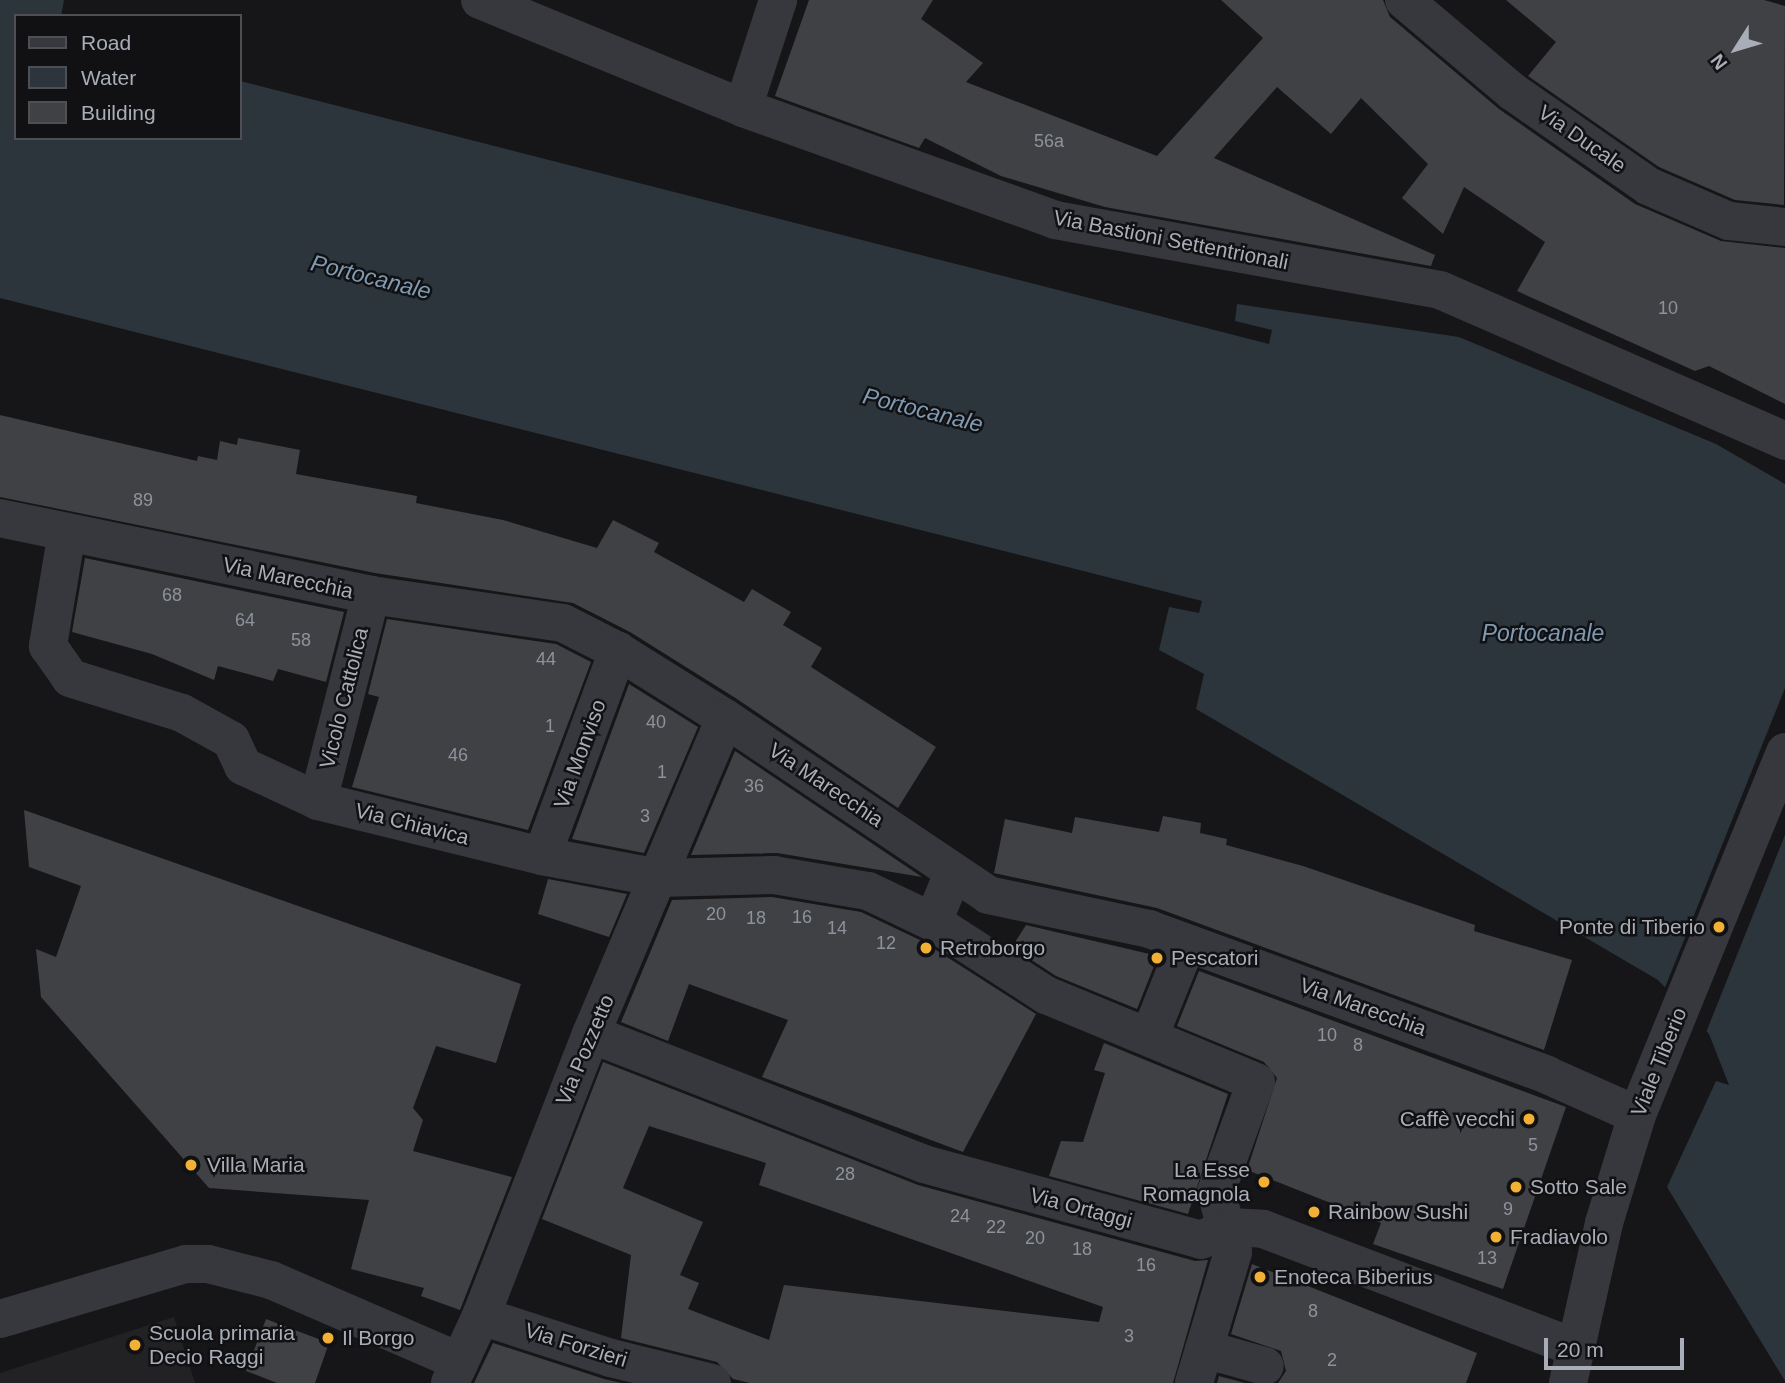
<!DOCTYPE html>
<meta charset="utf-8">
<style>
body{margin:0}
#map{position:relative;width:1785px;height:1383px;overflow:hidden;background:#161618;font-family:Arial,sans-serif}
div>[style]{position:absolute}
[style*='--x']{left:calc(var(--x)*1px);top:calc(var(--y)*1px);width:calc(var(--w)*1px);rotate:calc(var(--a)*1deg)}
.built>*{inset:0;background:#222225}
.water>*{inset:0;background:#2c353c}
.pier>*{inset:0;background:#161618}
.building>*{inset:0;background:#404145}
.pedestrian>*{height:38px;margin:-19px;padding:0 19px;transform-origin:19px;border-radius:19px;background:#37383d}
.minor>*{height:38px;margin:-19px;padding:0 19px;transform-origin:19px;border-radius:19px;background:#37383d}
.tertiary>*{height:38px;margin:-19px;padding:0 19px;transform-origin:19px;border-radius:19px;background:#37383d}
.dots>*{width:19px;height:19px;translate:-50% -50%;box-sizing:border-box;border:4px solid #111113;border-radius:50%}
span{translate:-50% -50%;white-space:nowrap;text-align:center;line-height:1.15;-webkit-text-stroke:5px #111113;paint-order:stroke}
.number-label{font-size:18px;color:#8e929b}
.number-label span{-webkit-text-stroke-width:0}
.street-label{font-size:21px;color:#a8adb8}
.poi-label{font-size:21px;color:#a8adb8}
.right{translate:-100% -50%;text-align:right}
.left{translate:0 -50%;text-align:left}
.water-label{font-size:23px;color:#7f9bb3;font-style:italic}
.legend{position:absolute;left:14px;top:14px;width:228px;height:126px;box-sizing:border-box;background:#111113;border:2px solid #4d4f55;margin:0;padding:9px 12px;list-style:none;font-size:21px;color:#a8adb8}
.legend li{display:flex;align-items:center;gap:14px;height:35px}
.legend b{width:35px;border:2px solid #4d4f55}
.north{position:absolute;left:1701px;top:14px;width:70px;height:70px;-webkit-text-stroke:5px #111113;paint-order:stroke;rotate:233deg;font-size:19px;font-weight:700;line-height:28px;text-align:center;color:#a8adb8}
.north::after{content:'';display:block;margin:auto;width:24px;height:32px;background:#a8adb8;clip-path:polygon(50% 0,100% 100%,50% 72%,0 100%)}
.scale{position:absolute;left:1544px;top:1338px;width:140px;height:32px;box-sizing:border-box;border:4px solid #a8adb8;border-top:0;padding-left:9px;font-size:21px;line-height:24px;white-space:nowrap;color:#a8adb8;-webkit-text-stroke:5px #111113;paint-order:stroke}
</style>
<div id="map">
<div class="built">
<div style="clip-path:polygon(174px 1317px,195px 1383px,0 1383px,0 1373px)"></div>
</div>
<div class="water">
<div style="clip-path:polygon(0 0,64px 0,61px 16px,16px 16px,16px 138px,240px 138px,240px 81px,1269px 344px,1272px 330px,1235px 321px,1237px 304px,1459px 337px,1716px 444px,1785px 484px,1785px 1381px,1667px 1187px,1716px 1081px,1729px 1085px,1709px 1034px,1658px 980px,1196px 709px,1204px 674px,1159px 650px,1169px 607px,1199px 613px,1202px 601px,0 298px)"></div>
</div>
<div class="pier">
<div style="clip-path:polygon(1785px 688px,1785px 835px,1705px 1035px,1664px 990px)"></div>
</div>
<div class="building">
<div style="clip-path:polygon(809px 0,933px 0,921px 19px,983px 63px,966px 82px,1157px 156px,1263px 38px,1221px 0,1383px 0,1390px 17px,1499px 109px,1635px 204px,1721px 241px,1785px 248px,1785px 404px,1709px 366px,1695px 371px,1517px 291px,1545px 242px,1464px 187px,1443px 234px,1402px 198px,1428px 164px,1361px 98px,1331px 134px,1277px 87px,1214px 158px,1435px 255px,1431px 266px,1105px 207px,1001px 176px,925px 138px,919px 148px,775px 96px)"></div>
<div style="clip-path:polygon(1506px 0,1764px 0,1785px 6px,1784px 205px,1735px 200px,1659px 167px,1528px 76px,1556px 42px)"></div>
<div style="clip-path:polygon(0 415px,197px 461px,198px 456px,217px 460px,220px 441px,237px 445px,238px 438px,300px 450px,296px 474px,417px 496px,416px 503px,503px 520px,597px 548px,613px 520px,659px 543px,654px 552px,744px 602px,752px 589px,791px 612px,783px 625px,822px 648px,811px 667px,936px 747px,898px 808px,737px 699px,630px 632px,573px 603px,375px 573px,0 497px)"></div>
<div style="clip-path:polygon(85px 558px,344px 612px,326px 682px,278px 669px,273px 681px,218px 666px,214px 680px,152px 654px,72px 632px)"></div>
<div style="clip-path:polygon(387px 619px,556px 644px,591px 662px,528px 830px,352px 787px,379px 697px,368px 694px)"></div>
<div style="clip-path:polygon(629px 684px,698px 727px,644px 853px,572px 839px)"></div>
<div style="clip-path:polygon(735px 751px,922px 877px,777px 853px,691px 855px)"></div>
<div style="clip-path:polygon(24px 810px,521px 984px,496px 1063px,436px 1046px,413px 1108px,423px 1120px,413px 1151px,512px 1177px,460px 1310px,421px 1296px,424px 1288px,351px 1269px,369px 1200px,209px 1188px,41px 997px,36px 949px,56px 957px,81px 886px,29px 867px)"></div>
<div style="clip-path:polygon(1163px 816px,1201px 823px,1200px 833px,1227px 839px,1226px 845px,1303px 866px,1475px 925px,1474px 931px,1572px 960px,1544px 1050px,1157px 908px,994px 873px,1005px 819px,1072px 833px,1075px 817px,1159px 832px)"></div>
<div style="clip-path:polygon(548px 879px,627px 894px,609px 937px,538px 914px)"></div>
<div style="clip-path:polygon(772px 897px,861px 912px,922px 941px,1036px 1014px,963px 1152px,762px 1077px,788px 1020px,689px 984px,668px 1041px,621px 1022px,672px 900px)"></div>
<div style="clip-path:polygon(1026px 925px,1158px 956px,1137px 1009px,1056px 976px,1012px 947px)"></div>
<div style="clip-path:polygon(1199px 971px,1566px 1107px,1503px 1289px,1373px 1244px,1381px 1223px,1247px 1170px,1277px 1078px,1264px 1062px,1177px 1026px)"></div>
<div style="clip-path:polygon(1104px 1043px,1228px 1094px,1188px 1214px,1049px 1176px,1061px 1141px,1083px 1142px,1105px 1073px,1094px 1070px)"></div>
<div style="clip-path:polygon(evenodd,603px 1062px,918px 1185px,1195px 1261px,1208px 1260px,1173px 1383px,750px 1383px,733px 1379px,717px 1362px,621px 1338px,631px 1255px,542px 1219px,603px 1062px,649px 1126px,766px 1163px,759px 1185px,1103px 1307px,1099px 1322px,784px 1285px,769px 1340px,688px 1309px,699px 1283px,680px 1275px,703px 1222px,623px 1188px,649px 1126px)"></div>
<div style="clip-path:polygon(1252px 1264px,1477px 1353px,1466px 1383px,1278px 1383px,1286px 1371px,1281px 1351px,1231px 1334px)"></div>
<div style="clip-path:polygon(266px 1319px,329px 1343px,315px 1383px,277px 1383px,246px 1371px)"></div>
<div style="clip-path:polygon(493px 1343px,604px 1379px,621px 1383px,474px 1383px)"></div>
<div style="clip-path:polygon(1219px 1376px,1245px 1383px,1217px 1383px)"></div>
</div>
<div class="pedestrian">
<div style="--x:318;--y:801;--w:231;--a:13.8"></div>
<div style="--x:542;--y:856;--w:219;--a:-69.7"></div>
<div style="--x:933;--y:922;--w:135;--a:32.9"></div>
<div style="--x:1046;--y:995;--w:227;--a:22.5"></div>
<div style="--x:1256;--y:1082;--w:117;--a:110"></div>
<div style="--x:1216;--y:1192;--w:62;--a:74.2"></div>
<div style="--x:1233;--y:1252;--w:137;--a:106.6"></div>
<div style="--x:1149;--y:1037;--w:101;--a:-68"></div>
<div style="--x:1204;--y:1349;--w:63;--a:15.6"></div>
<div style="--x:1568;--y:1383;--w:164;--a:-77.3"></div>
<div style="--x:1604;--y:1223;--w:113;--a:-73"></div>
<div style="--x:1637;--y:1115;--w:392;--a:-67.8"></div>
</div>
<div class="minor">
<div style="--x:1404;--y:0;--w:143;--a:40.2"></div>
<div style="--x:1513;--y:92;--w:165;--a:34.8"></div>
<div style="--x:1648;--y:186;--w:88;--a:23.4"></div>
<div style="--x:1729;--y:221;--w:56;--a:6.1"></div>
<div style="--x:743;--y:108;--w:114;--a:-72"></div>
<div style="--x:0;--y:518;--w:379;--a:11.7"></div>
<div style="--x:371;--y:595;--w:194;--a:8.3"></div>
<div style="--x:563;--y:623;--w:62;--a:27"></div>
<div style="--x:618;--y:651;--w:126;--a:32.1"></div>
<div style="--x:725;--y:718;--w:317;--a:33.9"></div>
<div style="--x:988;--y:895;--w:165;--a:11.9"></div>
<div style="--x:1149;--y:929;--w:424;--a:20.1"></div>
<div style="--x:1547;--y:1075;--w:98;--a:24"></div>
<div style="--x:67;--y:532;--w:116;--a:99.5"></div>
<div style="--x:48;--y:646;--w:39;--a:55"></div>
<div style="--x:70;--y:678;--w:117;--a:17.4"></div>
<div style="--x:182;--y:713;--w:56;--a:28.9"></div>
<div style="--x:231;--y:740;--w:29;--a:65"></div>
<div style="--x:243;--y:766;--w:83;--a:25"></div>
<div style="--x:318;--y:801;--w:213;--a:-75.6"></div>
<div style="--x:542;--y:856;--w:119;--a:10.6"></div>
<div style="--x:659;--y:878;--w:115;--a:-1.5"></div>
<div style="--x:774;--y:875;--w:95;--a:9.7"></div>
<div style="--x:868;--y:891;--w:72;--a:25.5"></div>
<div style="--x:933;--y:922;--w:53;--a:-67.8"></div>
<div style="--x:591;--y:1034;--w:357;--a:21.3"></div>
<div style="--x:924;--y:1164;--w:287;--a:15.3"></div>
<div style="--x:1201;--y:1240;--w:31;--a:-25"></div>
<div style="--x:1229;--y:1227;--w:34;--a:3"></div>
<div style="--x:1263;--y:1229;--w:332;--a:20.8"></div>
<div style="--x:481;--y:1316;--w:137;--a:17.9"></div>
<div style="--x:611;--y:1358;--w:104;--a:13.9"></div>
<div style="--x:0;--y:1319;--w:194;--a:-16.5"></div>
<div style="--x:186;--y:1264;--w:22;--a:0"></div>
<div style="--x:208;--y:1264;--w:65;--a:14.3"></div>
<div style="--x:271;--y:1280;--w:204;--a:23.4"></div>
<div style="--x:450;--y:1383;--w:74;--a:-65.2"></div>
<div style="--x:481;--y:1316;--w:303;--a:-68.7"></div>
<div style="--x:591;--y:1034;--w:343;--a:-67"></div>
</div>
<div class="tertiary">
<div style="--x:480;--y:0;--w:284;--a:22.3"></div>
<div style="--x:743;--y:108;--w:331;--a:19.7"></div>
<div style="--x:1055;--y:220;--w:391;--a:10.3"></div>
<div style="--x:1440;--y:290;--w:377;--a:23.6"></div>
</div>
<div class="dots">
<div style="left:1719px;top:927px;background:#f2b134"></div>
<div style="left:926px;top:948px;background:#f2b134"></div>
<div style="left:1157px;top:958px;background:#f2b134"></div>
<div style="left:1529px;top:1119px;background:#f2b134"></div>
<div style="left:191px;top:1165px;background:#f2b134"></div>
<div style="left:1264px;top:1182px;background:#f2b134"></div>
<div style="left:1516px;top:1187px;background:#f2b134"></div>
<div style="left:1314px;top:1212px;background:#f2b134"></div>
<div style="left:1496px;top:1237px;background:#f2b134"></div>
<div style="left:1260px;top:1277px;background:#f2b134"></div>
<div style="left:328px;top:1338px;background:#f2b134"></div>
<div style="left:135px;top:1345px;background:#f2b134"></div>
</div>
<div class="number-label">
<span style="left:1049px;top:141px">56a</span>
<span style="left:1668px;top:308px">10</span>
<span style="left:143px;top:500px">89</span>
<span style="left:172px;top:595px">68</span>
<span style="left:245px;top:620px">64</span>
<span style="left:301px;top:640px">58</span>
<span style="left:546px;top:659px">44</span>
<span style="left:656px;top:722px">40</span>
<span style="left:550px;top:726px">1</span>
<span style="left:458px;top:755px">46</span>
<span style="left:662px;top:772px">1</span>
<span style="left:754px;top:786px">36</span>
<span style="left:645px;top:816px">3</span>
<span style="left:716px;top:914px">20</span>
<span style="left:802px;top:917px">16</span>
<span style="left:756px;top:918px">18</span>
<span style="left:837px;top:928px">14</span>
<span style="left:886px;top:943px">12</span>
<span style="left:1327px;top:1035px">10</span>
<span style="left:1358px;top:1045px">8</span>
<span style="left:1533px;top:1145px">5</span>
<span style="left:845px;top:1174px">28</span>
<span style="left:1508px;top:1209px">9</span>
<span style="left:960px;top:1216px">24</span>
<span style="left:996px;top:1227px">22</span>
<span style="left:1035px;top:1238px">20</span>
<span style="left:1082px;top:1249px">18</span>
<span style="left:1487px;top:1258px">13</span>
<span style="left:1146px;top:1265px">16</span>
<span style="left:1313px;top:1311px">8</span>
<span style="left:1129px;top:1336px">3</span>
<span style="left:1332px;top:1360px">2</span>
</div>
<div class="street-label">
<span style="left:1582px;top:139px;rotate:35deg">Via Ducale</span>
<span style="left:1171px;top:240px;rotate:11deg">Via Bastioni Settentrionali</span>
<span style="left:288px;top:578px;rotate:12deg">Via Marecchia</span>
<span style="left:344px;top:698px;rotate:-76deg">Vicolo Cattolica</span>
<span style="left:580px;top:754px;rotate:-70deg">Via Monviso</span>
<span style="left:826px;top:785px;rotate:34deg">Via Marecchia</span>
<span style="left:412px;top:824px;rotate:14deg">Via Chiavica</span>
<span style="left:1363px;top:1007px;rotate:20deg">Via Marecchia</span>
<span style="left:585px;top:1050px;rotate:-67deg">Via Pozzetto</span>
<span style="left:1659px;top:1062px;rotate:-68deg">Viale Tiberio</span>
<span style="left:1081px;top:1208px;rotate:15deg">Via Ortaggi</span>
<span style="left:576px;top:1345px;rotate:17deg">Via Forzieri</span>
</div>
<div class="poi-label">
<span class="right" style="left:1705px;top:927px">Ponte di Tiberio</span>
<span class="left" style="left:940px;top:948px">Retroborgo</span>
<span class="left" style="left:1171px;top:958px">Pescatori</span>
<span class="right" style="left:1515px;top:1119px">Caffè vecchi</span>
<span class="left" style="left:207px;top:1165px">Villa Maria</span>
<span class="right" style="left:1250px;top:1182px">La Esse<br>Romagnola</span>
<span class="left" style="left:1530px;top:1187px">Sotto Sale</span>
<span class="left" style="left:1328px;top:1212px">Rainbow Sushi</span>
<span class="left" style="left:1510px;top:1237px">Fradiavolo</span>
<span class="left" style="left:1274px;top:1277px">Enoteca Biberius</span>
<span class="left" style="left:149px;top:1345px">Scuola primaria<br>Decio Raggi</span>
<span class="left" style="left:342px;top:1338px">Il Borgo</span>
</div>
<div class="water-label">
<span style="left:371px;top:277px;rotate:14deg">Portocanale</span>
<span style="left:923px;top:410px;rotate:14deg">Portocanale</span>
<span style="left:1543px;top:633px">Portocanale</span>
</div>
<ul class="legend">
<li><b style="height:9px;background:#37383d"></b>Road</li>
<li><b style="height:19px;background:#2c353c"></b>Water</li>
<li><b style="height:19px;background:#404145"></b>Building</li>
</ul>
<div class="north">N</div>
<div class="scale">20 m</div>
</div>
